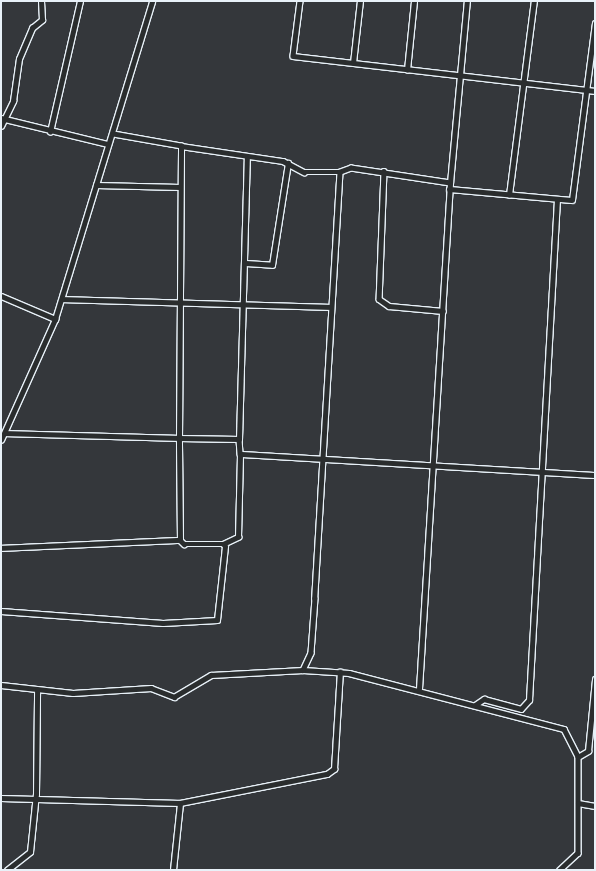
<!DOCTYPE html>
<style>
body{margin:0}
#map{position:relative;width:596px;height:871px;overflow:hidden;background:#34373b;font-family:"Patrick Hand",sans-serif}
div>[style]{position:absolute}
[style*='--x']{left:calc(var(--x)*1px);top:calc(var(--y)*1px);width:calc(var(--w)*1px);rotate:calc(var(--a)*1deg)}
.roads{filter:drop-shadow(1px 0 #e8f1f8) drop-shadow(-1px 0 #e8f1f8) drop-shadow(0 1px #e8f1f8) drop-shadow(0 -1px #e8f1f8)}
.minor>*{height:4.5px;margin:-2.25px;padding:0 2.25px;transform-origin:2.25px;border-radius:2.25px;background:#2a2d2e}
.tertiary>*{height:5px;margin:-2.5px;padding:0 2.5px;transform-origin:2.5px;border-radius:2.5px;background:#2a2d2e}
span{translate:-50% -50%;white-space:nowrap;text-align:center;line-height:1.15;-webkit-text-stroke:5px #2a2d2e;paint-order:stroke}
.frame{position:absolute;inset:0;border:2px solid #e8f1f8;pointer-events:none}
</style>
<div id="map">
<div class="roads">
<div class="minor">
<div style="--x:300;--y:1;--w:55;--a:97.3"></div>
<div style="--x:293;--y:56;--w:304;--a:6.6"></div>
<div style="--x:353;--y:63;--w:62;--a:-83.6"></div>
<div style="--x:407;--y:70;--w:69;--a:-84.2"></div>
<div style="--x:1;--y:118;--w:110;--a:13.7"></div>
<div style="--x:1;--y:126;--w:28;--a:-64"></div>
<div style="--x:13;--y:101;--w:42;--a:-81.9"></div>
<div style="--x:19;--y:59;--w:34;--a:-67"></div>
<div style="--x:32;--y:28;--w:13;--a:-39"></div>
<div style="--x:42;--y:20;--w:19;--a:-93"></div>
<div style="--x:50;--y:132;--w:134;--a:-77.1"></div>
<div style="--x:181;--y:146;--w:103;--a:8.4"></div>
<div style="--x:283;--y:161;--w:24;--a:28"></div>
<div style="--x:304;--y:172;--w:36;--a:0"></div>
<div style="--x:384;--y:171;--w:128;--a:92.2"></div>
<div style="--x:379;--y:299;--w:12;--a:35"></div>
<div style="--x:389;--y:306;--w:54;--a:5.3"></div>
<div style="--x:450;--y:183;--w:100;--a:-171.4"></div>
<div style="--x:351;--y:168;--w:12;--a:160"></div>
<div style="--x:340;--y:172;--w:427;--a:93.4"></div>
<div style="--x:315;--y:598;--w:55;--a:94.2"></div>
<div style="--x:311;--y:653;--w:19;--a:115"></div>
<div style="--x:303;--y:670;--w:46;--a:3.7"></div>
<div style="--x:349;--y:673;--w:222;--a:14.6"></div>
<div style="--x:564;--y:729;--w:31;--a:63"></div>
<div style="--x:578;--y:757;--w:96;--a:90"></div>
<div style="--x:578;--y:853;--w:25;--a:137"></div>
<div style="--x:96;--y:185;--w:84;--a:1.4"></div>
<div style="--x:449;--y:189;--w:123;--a:5.1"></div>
<div style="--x:572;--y:200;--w:178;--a:-82.6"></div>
<div style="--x:509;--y:195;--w:196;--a:-82.7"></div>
<div style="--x:246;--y:263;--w:26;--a:4"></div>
<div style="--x:272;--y:265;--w:103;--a:-81.1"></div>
<div style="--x:62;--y:299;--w:268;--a:1.7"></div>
<div style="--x:5;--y:433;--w:174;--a:1.6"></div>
<div style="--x:179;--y:438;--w:292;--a:-89.6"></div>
<div style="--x:181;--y:146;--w:69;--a:-170"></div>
<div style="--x:239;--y:439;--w:281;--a:-88.4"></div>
<div style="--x:1;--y:440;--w:133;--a:-65.9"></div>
<div style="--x:180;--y:540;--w:6;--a:45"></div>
<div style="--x:184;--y:544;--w:39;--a:0"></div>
<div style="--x:223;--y:544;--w:17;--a:-25"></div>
<div style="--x:238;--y:537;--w:83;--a:-88.6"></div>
<div style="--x:1;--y:548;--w:179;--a:-2.6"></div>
<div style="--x:180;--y:540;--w:102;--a:-90.6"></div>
<div style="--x:179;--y:438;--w:60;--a:1"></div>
<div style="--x:239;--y:439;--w:15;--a:86"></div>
<div style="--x:240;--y:454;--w:356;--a:3.4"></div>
<div style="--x:1;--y:611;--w:162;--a:4.2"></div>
<div style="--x:163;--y:623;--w:54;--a:-3.2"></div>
<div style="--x:217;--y:620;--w:74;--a:-83.8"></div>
<div style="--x:1;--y:685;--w:72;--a:6.3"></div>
<div style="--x:73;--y:693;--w:78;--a:-3.7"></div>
<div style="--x:151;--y:688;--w:25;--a:21"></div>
<div style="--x:174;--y:697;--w:43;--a:-30.7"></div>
<div style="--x:211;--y:675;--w:92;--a:-3.1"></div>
<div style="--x:419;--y:689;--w:507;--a:-86.49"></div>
<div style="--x:450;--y:183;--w:183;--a:-84.7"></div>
<div style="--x:475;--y:705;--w:11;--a:-34"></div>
<div style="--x:484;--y:699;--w:38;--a:15"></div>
<div style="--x:521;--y:709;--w:12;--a:-48"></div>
<div style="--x:529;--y:700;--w:500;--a:-86.8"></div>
<div style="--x:578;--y:757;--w:12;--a:-31"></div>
<div style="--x:588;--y:751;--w:72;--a:-84.4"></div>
<div style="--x:1;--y:798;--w:179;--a:1.6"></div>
<div style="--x:180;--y:803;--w:150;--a:-11.2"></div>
<div style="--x:327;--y:774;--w:9;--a:-36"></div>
<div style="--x:334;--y:769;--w:97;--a:-86.5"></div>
<div style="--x:578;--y:803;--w:17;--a:10"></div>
<div style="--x:7;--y:870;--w:29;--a:-38"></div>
<div style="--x:30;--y:852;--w:58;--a:-84.1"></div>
<div style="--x:36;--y:794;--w:104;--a:-89.4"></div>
<div style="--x:173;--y:870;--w:67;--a:-84"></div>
</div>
<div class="tertiary">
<div style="--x:1;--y:296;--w:59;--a:23.1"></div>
<div style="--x:55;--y:319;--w:332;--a:-73"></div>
</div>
</div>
<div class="frame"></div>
</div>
